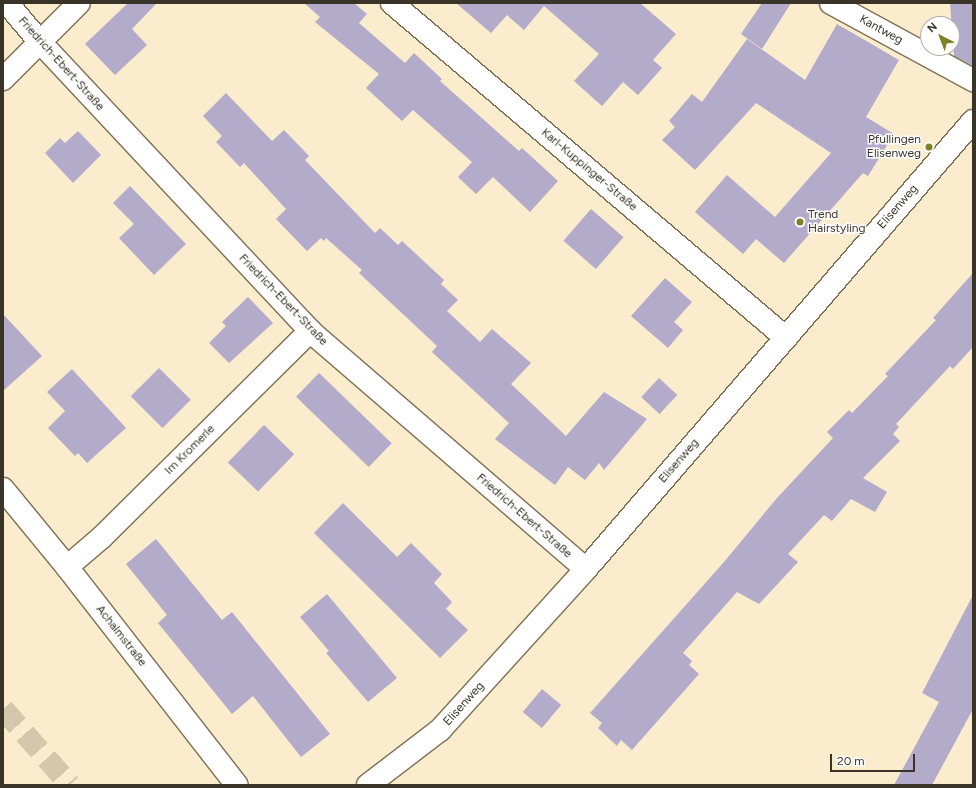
<!DOCTYPE html>
<meta charset="utf-8">
<style>
body{margin:0}
#map{position:relative;width:976px;height:788px;overflow:hidden;background:#faeccc;font-family:Figtree,sans-serif}
div>[style]{position:absolute}
[style*='--x']{left:calc(var(--x)*1px);top:calc(var(--y)*1px);width:calc(var(--w)*1px);rotate:calc(var(--a)*1deg)}
.building>*{inset:0;background:#b2abca;transform-origin:0 0}
.primary-tunnel>*{height:22px;margin-top:-11px;transform-origin:0;background:repeating-linear-gradient(90deg,#d4c7ab 0 22px,transparent 0 33px)}
.roads{filter:drop-shadow(1px 0 #7e7155) drop-shadow(-1px 0 #7e7155) drop-shadow(0 1px #7e7155) drop-shadow(0 -1px #7e7155)}
.street>*{height:22px;margin:-11px;padding:0 11px;transform-origin:11px;border-radius:11px;background:#fff}
.dots>*{width:11px;height:11px;translate:-50% -50%;box-sizing:border-box;border:2px solid #fff;border-radius:50%}
span{translate:-50% -50%;white-space:nowrap;text-align:center;line-height:1.15;-webkit-text-stroke:3px #fff;paint-order:stroke}
.street-label{font-size:12px;color:#3a3428}
.poi-label{font-size:12px;color:#3a3428}
.right{translate:-100% -50%;text-align:right}
.left{translate:0 -50%;text-align:left}
.frame{position:absolute;inset:0;border:4px solid #3a3428;pointer-events:none}
.north{position:absolute;left:920px;top:16px;width:40px;height:40px;box-sizing:border-box;background:#fff;border:1px solid #b0aea9;border-radius:50%;rotate:318deg;font-size:11px;font-weight:700;line-height:16px;text-align:center;color:#3a3428}
.north::after{content:'';display:block;margin:auto;width:14px;height:18px;background:#808029;clip-path:polygon(50% 0,100% 100%,50% 72%,0 100%)}
.scale{position:absolute;left:830px;top:754px;width:85px;height:18px;box-sizing:border-box;border:2px solid #3a3428;border-top:0;padding-left:5px;font-size:12px;line-height:14px;white-space:nowrap;color:#3a3428;-webkit-text-stroke:3px #fff;paint-order:stroke}
</style>
<div id="map">
<div class="building">
<div style="clip-path:polygon(128px 3px,157px 3px,132px 29px,147px 45px,115px 75px,85px 44px)"></div>
<div style="clip-path:polygon(304px 3px,354px 3px,367px 14px,359px 23px,405px 63px,414px 53px,442px 79px,440px 81px,519px 151px,522px 148px,558px 181px,530px 212px,493px 177px,476px 194px,458px 177px,472px 162px,413px 110px,402px 121px,366px 88px,379px 74px,315px 22px,320px 17px)"></div>
<div style="clip-path:polygon(456px 3px,640px 3px,676px 34px,653px 60px,662px 68px,638px 95px,623px 82px,602px 106px,574px 81px,599px 54px,544px 6px,524px 30px,507px 15px,491px 33px)"></div>
<div style="clip-path:polygon(762px 3px,791px 3px,762px 49px,741px 34px)"></div>
<div style="clip-path:polygon(950px 3px,973px 3px,973px 66px,954px 56px)"></div>
<div style="clip-path:polygon(837px 24px,899px 60px,866px 117px,894px 134px,868px 176px,863px 173px,784px 263px,756px 239px,743px 254px,695px 212px,727px 175px,775px 217px,831px 153px,756px 103px,695px 170px,662px 140px,675px 127px,669px 121px,692px 94px,702px 102px,747px 39px,805px 80px)"></div>
<div style="clip-path:polygon(226px 93px,272px 141px,284px 130px,309px 156px,305px 160px,375px 233px,380px 228px,398px 245px,402px 241px,444px 280px,441px 284px,458px 300px,447px 311px,480px 342px,492px 329px,531px 363px,511px 384px,566px 436px,604px 392px,647px 419px,604px 470px,599px 463px,585px 480px,568px 467px,555px 485px,495px 439px,509px 423px,432px 352px,437px 346px,359px 273px,362px 270px,326px 238px,324px 241px,321px 238px,307px 251px,276px 219px,286px 209px,244px 163px,240px 167px,216px 142px,222px 136px,203px 116px)"></div>
<div style="clip-path:polygon(78px 131px,101px 155px,73px 183px,45px 153px,60px 138px,65px 143px)"></div>
<div style="clip-path:polygon(130px 186px,186px 244px,154px 275px,119px 238px,134px 224px,113px 203px)"></div>
<div style="left:591px;top:209px;width:43px;height:42px;rotate:41deg"></div>
<div style="clip-path:polygon(973px 273px,973px 347px,953px 369px,950px 366px,896px 424px,899px 427px,893px 434px,900px 441px,863px 478px,887px 492px,875px 512px,851px 499px,832px 521px,824px 515px,788px 554px,798px 562px,759px 604px,737px 592px,683px 653px,692px 661px,689px 665px,699px 674px,632px 750px,621px 740px,617px 746px,598px 728px,602px 723px,590px 713px,724px 562px,777px 498px,833px 438px,827px 432px,849px 410px,852px 413px,888px 376px,885px 374px,936px 320px,933px 318px)"></div>
<div style="clip-path:polygon(665px 278px,692px 302px,674px 322px,683px 330px,668px 348px,631px 316px)"></div>
<div style="clip-path:polygon(248px 297px,273px 323px,229px 363px,209px 343px,226px 326px,222px 322px)"></div>
<div style="clip-path:polygon(3px 314px,42px 356px,3px 391px)"></div>
<div style="left:159px;top:368px;width:45px;height:40px;rotate:45deg"></div>
<div style="clip-path:polygon(72px 369px,126px 428px,87px 463px,78px 453px,75px 456px,48px 428px,65px 411px,47px 392px)"></div>
<div style="left:319px;top:373px;width:101px;height:33px;rotate:44deg"></div>
<div style="left:659px;top:378px;width:25px;height:26px;rotate:43deg"></div>
<div style="left:264px;top:425px;width:42px;height:52px;rotate:44deg"></div>
<div style="clip-path:polygon(343px 503px,397px 557px,411px 543px,442px 574px,434px 583px,452px 602px,446px 609px,468px 630px,440px 658px,314px 533px)"></div>
<div style="clip-path:polygon(156px 539px,222px 620px,232px 612px,330px 734px,301px 757px,253px 696px,232px 714px,158px 623px,167px 615px,126px 564px)"></div>
<div style="clip-path:polygon(327px 594px,397px 678px,368px 702px,326px 653px,329px 651px,300px 617px)"></div>
<div style="clip-path:polygon(973px 595px,973px 709px,932px 785px,894px 785px,939px 702px,922px 693px)"></div>
<div style="left:542px;top:689px;width:25px;height:30px;rotate:40deg"></div>
</div>
<div class="primary-tunnel">
<div style="--x:3;--y:709;--w:101;--a:48.6"></div>
</div>
<div class="roads">
<div class="street">
<div style="--x:7;--y:3;--w:51;--a:49.8"></div>
<div style="--x:40;--y:42;--w:396;--a:46.9"></div>
<div style="--x:310;--y:331;--w:364;--a:40.8"></div>
<div style="--x:392;--y:3;--w:517;--a:40.37"></div>
<div style="--x:831;--y:3;--w:162;--a:28.5"></div>
<div style="--x:3;--y:79;--w:107;--a:-45"></div>
<div style="--x:3;--y:489;--w:101;--a:50.6"></div>
<div style="--x:67;--y:567;--w:276;--a:52.1"></div>
<div style="--x:67;--y:567;--w:46;--a:-40.6"></div>
<div style="--x:102;--y:537;--w:293;--a:-44.7"></div>
<div style="--x:368;--y:785;--w:91;--a:-37.4"></div>
<div style="--x:440;--y:730;--w:217;--a:-47.8"></div>
<div style="--x:586;--y:569;--w:592;--a:-49.18"></div>
</div>
</div>
<div class="dots">
<div style="left:929px;top:147px;background:#808029"></div>
<div style="left:800px;top:222px;background:#808029"></div>
</div>
<div class="street-label">
<span style="left:881px;top:30px;rotate:29deg">Kantweg</span>
<span style="left:61px;top:64px;rotate:48deg">Friedrich-Ebert-Straße</span>
<span style="left:589px;top:170px;rotate:40deg">Karl-Kuppinger-Straße</span>
<span style="left:898px;top:207px;rotate:-49deg">Elisenweg</span>
<span style="left:283px;top:300px;rotate:46deg">Friedrich-Ebert-Straße</span>
<span style="left:190px;top:450px;rotate:-45deg">Im Kromerle</span>
<span style="left:679px;top:461px;rotate:-49deg">Elisenweg</span>
<span style="left:524px;top:516px;rotate:41deg">Friedrich-Ebert-Straße</span>
<span style="left:121px;top:636px;rotate:52deg">Achalmstraße</span>
<span style="left:464px;top:704px;rotate:-48deg">Elisenweg</span>
</div>
<div class="poi-label">
<span class="right" style="left:921px;top:147px">Pfullingen<br>Elisenweg</span>
<span class="left" style="left:808px;top:222px">Trend<br>Hairstyling</span>
</div>
<div class="frame"></div>
<div class="north">N</div>
<div class="scale">20 m</div>
</div>
